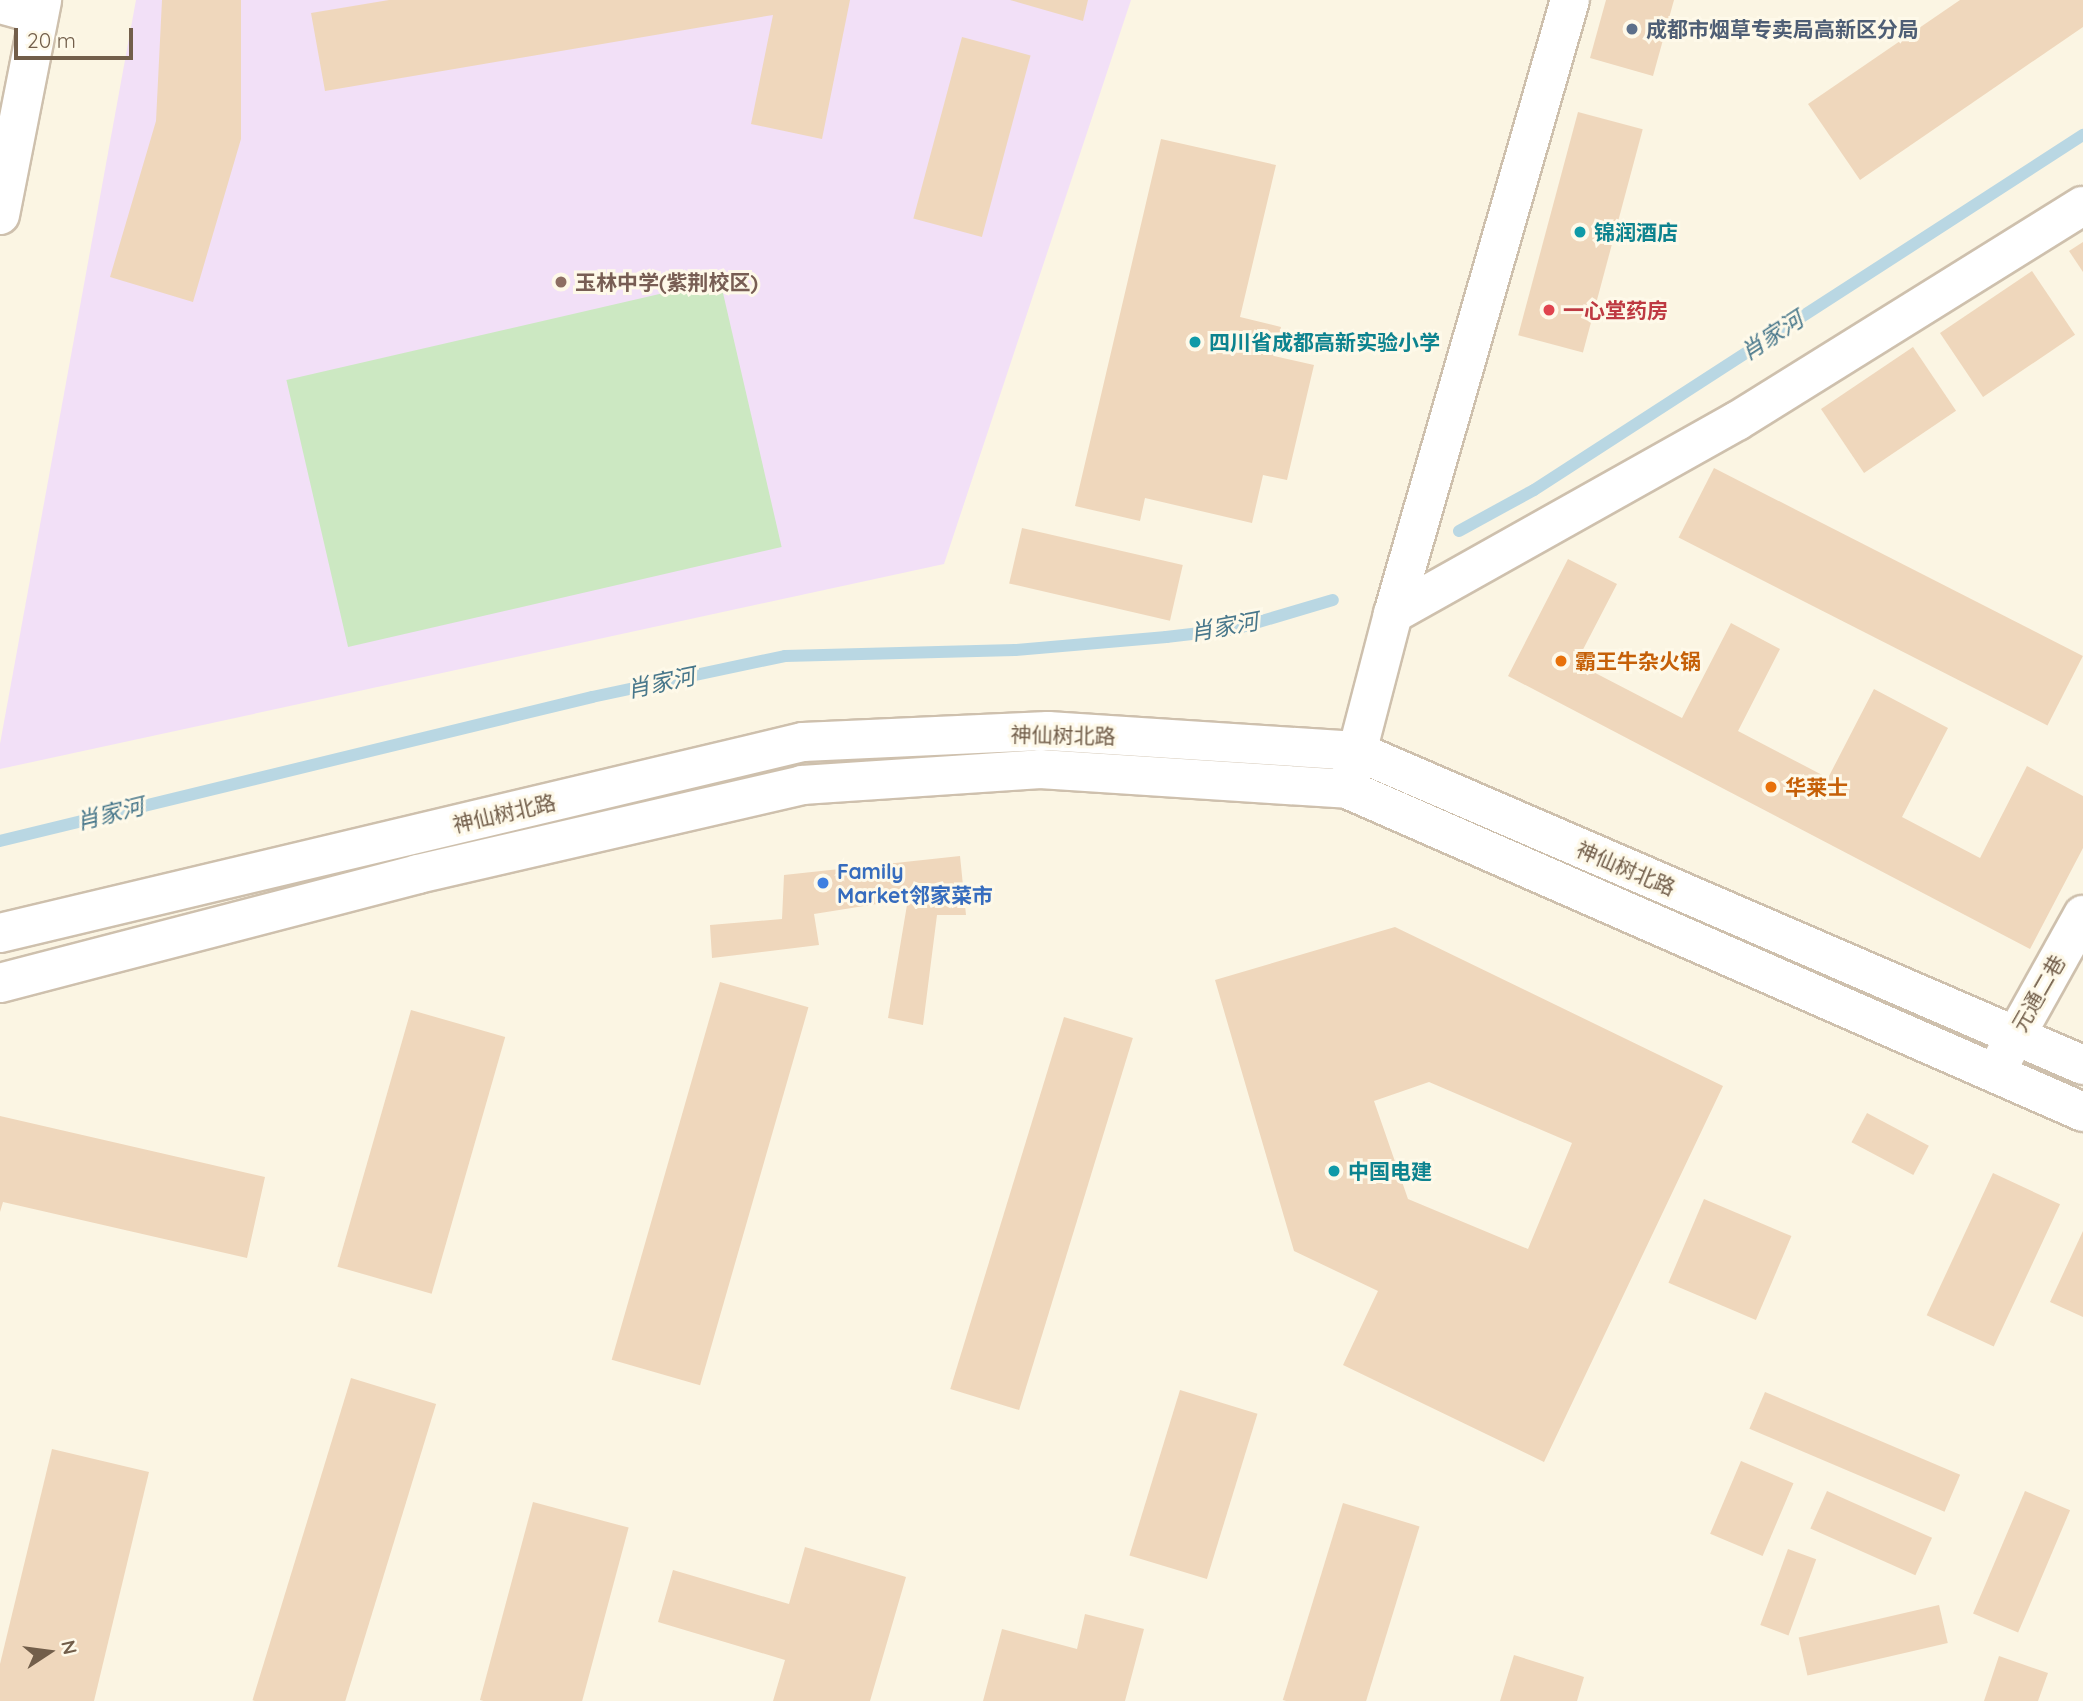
<!DOCTYPE html>
<meta charset="utf-8">
<style>
body{margin:0}
#map{position:relative;width:2083px;height:1701px;overflow:hidden;background:#fbf5e3;font-family:Quicksand,"Noto Sans SC",sans-serif}
div>[style]{position:absolute}
[style*='--x']{left:calc(var(--x)*1px);top:calc(var(--y)*1px);width:calc(var(--w)*1px);rotate:calc(var(--a)*1deg)}
.education>*{inset:0;background:#f2e0f7}
.green>*{inset:0;background:#cce8c2;transform-origin:0 0}
.stream>*{height:12px;margin:-6px;padding:0 6px;transform-origin:6px;border-radius:6px;background:#b9d7e3}
.building>*{inset:0;background:#efd7bc;transform-origin:0 0}
.roads{filter:drop-shadow(2px 0 #cec0ad) drop-shadow(-2px 0 #cec0ad) drop-shadow(0 2px #cec0ad) drop-shadow(0 -2px #cec0ad)}
.street>*{height:38px;margin:-19px;padding:0 19px;transform-origin:19px;border-radius:19px;background:#fff}
.secondary>*{height:38px;margin:-19px;padding:0 19px;transform-origin:19px;border-radius:19px;background:#fff}
.dots>*{width:19px;height:19px;translate:-50% -50%;box-sizing:border-box;border:4px solid #fef9e9;border-radius:50%}
span{translate:-50% -50%;white-space:nowrap;text-align:center;line-height:1.15;-webkit-text-stroke:6px #fef9e9;paint-order:stroke}
.service-label{font-size:21px;color:#4e5e75;font-weight:700}
.left{translate:0 -50%;text-align:left}
.culture-label{font-size:21px;color:#0d838f;font-weight:700}
.education-label{font-size:21px;color:#785e54;font-weight:700}
.health-label{font-size:21px;color:#be3a42;font-weight:700}
.food-label{font-size:21px;color:#c56008;font-weight:700}
.street-label{font-size:21px;color:#725e4a}
.shop-label{font-size:21px;color:#366cbe;font-weight:700}
.water-label{font-size:23px;color:#48778b;font-style:italic}
.north{position:absolute;left:14px;top:1617px;width:70px;height:70px;-webkit-text-stroke:5px #fef9e9;paint-order:stroke;rotate:77deg;font-size:19px;font-weight:700;line-height:28px;text-align:center;color:#725e4a}
.north::after{content:'';display:block;margin:auto;width:24px;height:32px;background:#725e4a;clip-path:polygon(50% 0,100% 100%,50% 72%,0 100%)}
.scale{position:absolute;left:14px;top:28px;width:119px;height:32px;box-sizing:border-box;border:4px solid #725e4a;border-top:0;padding-left:9px;font-size:21px;line-height:24px;white-space:nowrap;color:#725e4a;-webkit-text-stroke:5px #fef9e9;paint-order:stroke}
</style>
<div id="map">
<div class="education">
<div style="clip-path:polygon(136px 0,1131px 0,944px 564px,0 769px,0 744px)"></div>
</div>
<div class="green">
<div style="left:720px;top:280px;width:274px;height:445px;rotate:77deg"></div>
</div>
<div class="stream">
<div style="--x:1459;--y:531;--w:85;--a:-28.7"></div>
<div style="--x:1534;--y:490;--w:654;--a:-32.89"></div>
<div style="--x:0;--y:841;--w:609;--a:-13.67"></div>
<div style="--x:592;--y:697;--w:197;--a:-12"></div>
<div style="--x:785;--y:656;--w:230;--a:-1.5"></div>
<div style="--x:1015;--y:650;--w:152;--a:-4.9"></div>
<div style="--x:1166;--y:637;--w:69;--a:-6.6"></div>
<div style="--x:1235;--y:629;--w:102;--a:-16.5"></div>
</div>
<div class="building">
<div style="clip-path:polygon(162px 0,241px 0,241px 139px,193px 302px,110px 277px,156px 121px)"></div>
<div style="clip-path:polygon(389px 0,850px 0,822px 139px,751px 124px,773px 15px,325px 91px,311px 13px)"></div>
<div style="clip-path:polygon(1010px 0,1088px 0,1083px 21px)"></div>
<div style="clip-path:polygon(1606px 0,1674px 0,1653px 76px,1590px 58px)"></div>
<div style="clip-path:polygon(1960px 0,2083px 0,2083px 27px,1860px 180px,1808px 104px)"></div>
<div style="left:962px;top:37px;width:71px;height:188px;rotate:15deg"></div>
<div style="left:1578px;top:112px;width:67px;height:231px;rotate:15deg"></div>
<div style="clip-path:polygon(1161px 139px,1276px 165px,1240px 317px,1281px 327px,1274px 356px,1314px 365px,1287px 480px,1263px 475px,1252px 523px,1145px 498px,1140px 521px,1075px 506px)"></div>
<div style="clip-path:polygon(2083px 242px,2083px 272px,2069px 251px)"></div>
<div style="left:2032px;top:271px;width:77px;height:111px;rotate:56deg"></div>
<div style="left:1913px;top:347px;width:77px;height:111px;rotate:56deg"></div>
<div style="left:1714px;top:468px;width:414px;height:78px;rotate:27deg"></div>
<div style="left:1022px;top:528px;width:165px;height:57px;rotate:13deg"></div>
<div style="clip-path:polygon(1568px 559px,1617px 584px,1576px 663px,1682px 718px,1731px 623px,1780px 649px,1738px 731px,1828px 778px,1874px 689px,1948px 728px,1902px 817px,1980px 858px,2027px 766px,2083px 796px,2083px 848px,2030px 949px,1508px 676px)"></div>
<div style="clip-path:polygon(960px 856px,966px 915px,937px 915px,923px 1025px,888px 1018px,908px 899px,814px 914px,819px 945px,712px 958px,710px 925px,782px 919px,784px 875px)"></div>
<div style="clip-path:polygon(evenodd,1395px 927px,1723px 1086px,1544px 1462px,1343px 1365px,1378px 1291px,1294px 1251px,1215px 980px,1395px 927px,1429px 1082px,1572px 1143px,1528px 1249px,1408px 1199px,1374px 1101px,1429px 1082px)"></div>
<div style="left:720px;top:982px;width:92px;height:393px;rotate:16deg"></div>
<div style="left:411px;top:1010px;width:98px;height:267px;rotate:16deg"></div>
<div style="left:1064px;top:1017px;width:72px;height:389px;rotate:17deg"></div>
<div style="left:1867px;top:1113px;width:70px;height:33px;rotate:28deg"></div>
<div style="clip-path:polygon(0 1116px,265px 1177px,247px 1258px,3px 1202px,0 1212px)"></div>
<div style="left:1993px;top:1173px;width:74px;height:157px;rotate:25deg"></div>
<div style="left:1704px;top:1199px;width:95px;height:91px;rotate:23deg"></div>
<div style="clip-path:polygon(2083px 1231px,2083px 1317px,2050px 1302px)"></div>
<div style="left:351px;top:1378px;width:89px;height:337px;rotate:17deg"></div>
<div style="left:1180px;top:1390px;width:81px;height:173px;rotate:17deg"></div>
<div style="left:1765px;top:1392px;width:212px;height:40px;rotate:23deg"></div>
<div style="clip-path:polygon(52px 1449px,149px 1472px,94px 1701px,0 1701px,0 1664px)"></div>
<div style="left:1741px;top:1461px;width:57px;height:79px;rotate:23deg"></div>
<div style="left:1827px;top:1491px;width:115px;height:41px;rotate:24deg"></div>
<div style="left:2025px;top:1491px;width:49px;height:133px;rotate:23deg"></div>
<div style="left:533px;top:1502px;width:99px;height:205px;rotate:15deg"></div>
<div style="left:1343px;top:1503px;width:80px;height:206px;rotate:17deg"></div>
<div style="clip-path:polygon(805px 1547px,906px 1577px,870px 1701px,773px 1701px,785px 1660px,658px 1622px,673px 1570px,789px 1604px)"></div>
<div style="left:1788px;top:1549px;width:30px;height:81px;rotate:20deg"></div>
<div style="left:1939px;top:1605px;width:39px;height:144px;rotate:77deg"></div>
<div style="clip-path:polygon(1085px 1614px,1144px 1629px,1125px 1701px,983px 1701px,1002px 1629px,1077px 1649px)"></div>
<div style="clip-path:polygon(1514px 1655px,1584px 1677px,1577px 1701px,1500px 1701px)"></div>
<div style="clip-path:polygon(1999px 1656px,2048px 1673px,2038px 1701px,1984px 1701px)"></div>
</div>
<div class="roads">
<div class="street">
<div style="--x:0;--y:4;--w:39;--a:15"></div>
<div style="--x:1393;--y:614;--w:394;--a:-29.3"></div>
<div style="--x:1737;--y:421;--w:407;--a:-31.9"></div>
<div style="--x:1349;--y:783;--w:175;--a:-75.4"></div>
<div style="--x:1393;--y:614;--w:639;--a:-73.92"></div>
<div style="--x:1995;--y:1073;--w:181;--a:-60.9"></div>
</div>
<div class="secondary">
<div style="--x:0;--y:215;--w:219;--a:-78.9"></div>
<div style="--x:0;--y:933;--w:825;--a:-13.38"></div>
<div style="--x:803;--y:742;--w:245;--a:-2.6"></div>
<div style="--x:1048;--y:731;--w:309;--a:3.7"></div>
<div style="--x:1356;--y:751;--w:792;--a:23.36"></div>
<div style="--x:0;--y:983;--w:432;--a:-14.6"></div>
<div style="--x:418;--y:874;--w:394;--a:-13"></div>
<div style="--x:802;--y:785;--w:239;--a:-3.8"></div>
<div style="--x:1040;--y:769;--w:308;--a:3.7"></div>
<div style="--x:1347;--y:789;--w:804;--a:23.69"></div>
</div>
</div>
<div class="dots">
<div style="left:1632px;top:29px;background:#5c6f8a"></div>
<div style="left:1580px;top:232px;background:#0f9aa8"></div>
<div style="left:561px;top:282px;background:#8d6e63"></div>
<div style="left:1549px;top:310px;background:#e0444e"></div>
<div style="left:1195px;top:342px;background:#0f9aa8"></div>
<div style="left:1561px;top:661px;background:#e8710a"></div>
<div style="left:1771px;top:787px;background:#e8710a"></div>
<div style="left:823px;top:883px;background:#3f7fe0"></div>
<div style="left:1334px;top:1171px;background:#0f9aa8"></div>
</div>
<div class="service-label">
<span class="left" style="left:1646px;top:29px">成都市烟草专卖局高新区分局</span>
</div>
<div class="culture-label">
<span class="left" style="left:1594px;top:232px">锦润酒店</span>
<span class="left" style="left:1209px;top:342px">四川省成都高新实验小学</span>
<span class="left" style="left:1348px;top:1171px">中国电建</span>
</div>
<div class="education-label">
<span class="left" style="left:575px;top:282px">玉林中学(紫荆校区)</span>
</div>
<div class="health-label">
<span class="left" style="left:1563px;top:310px">一心堂药房</span>
</div>
<div class="food-label">
<span class="left" style="left:1575px;top:661px">霸王牛杂火锅</span>
<span class="left" style="left:1785px;top:787px">华莱士</span>
</div>
<div class="street-label">
<span style="left:1063px;top:735px;rotate:1deg">神仙树北路</span>
<span style="left:504px;top:813px;rotate:-13deg">神仙树北路</span>
<span style="left:1626px;top:868px;rotate:23deg">神仙树北路</span>
<span style="left:2038px;top:993px;rotate:-60deg">元通二巷</span>
</div>
<div class="shop-label">
<span class="left" style="left:837px;top:883px">Family<br>Market邻家菜市</span>
</div>
<div class="water-label">
<span style="left:1772px;top:336px;rotate:-33deg">肖家河</span>
<span style="left:1224px;top:627px;rotate:-10deg">肖家河</span>
<span style="left:661px;top:683px;rotate:-12deg">肖家河</span>
<span style="left:110px;top:814px;rotate:-14deg">肖家河</span>
</div>
<div class="north">N</div>
<div class="scale">20 m</div>
</div>
